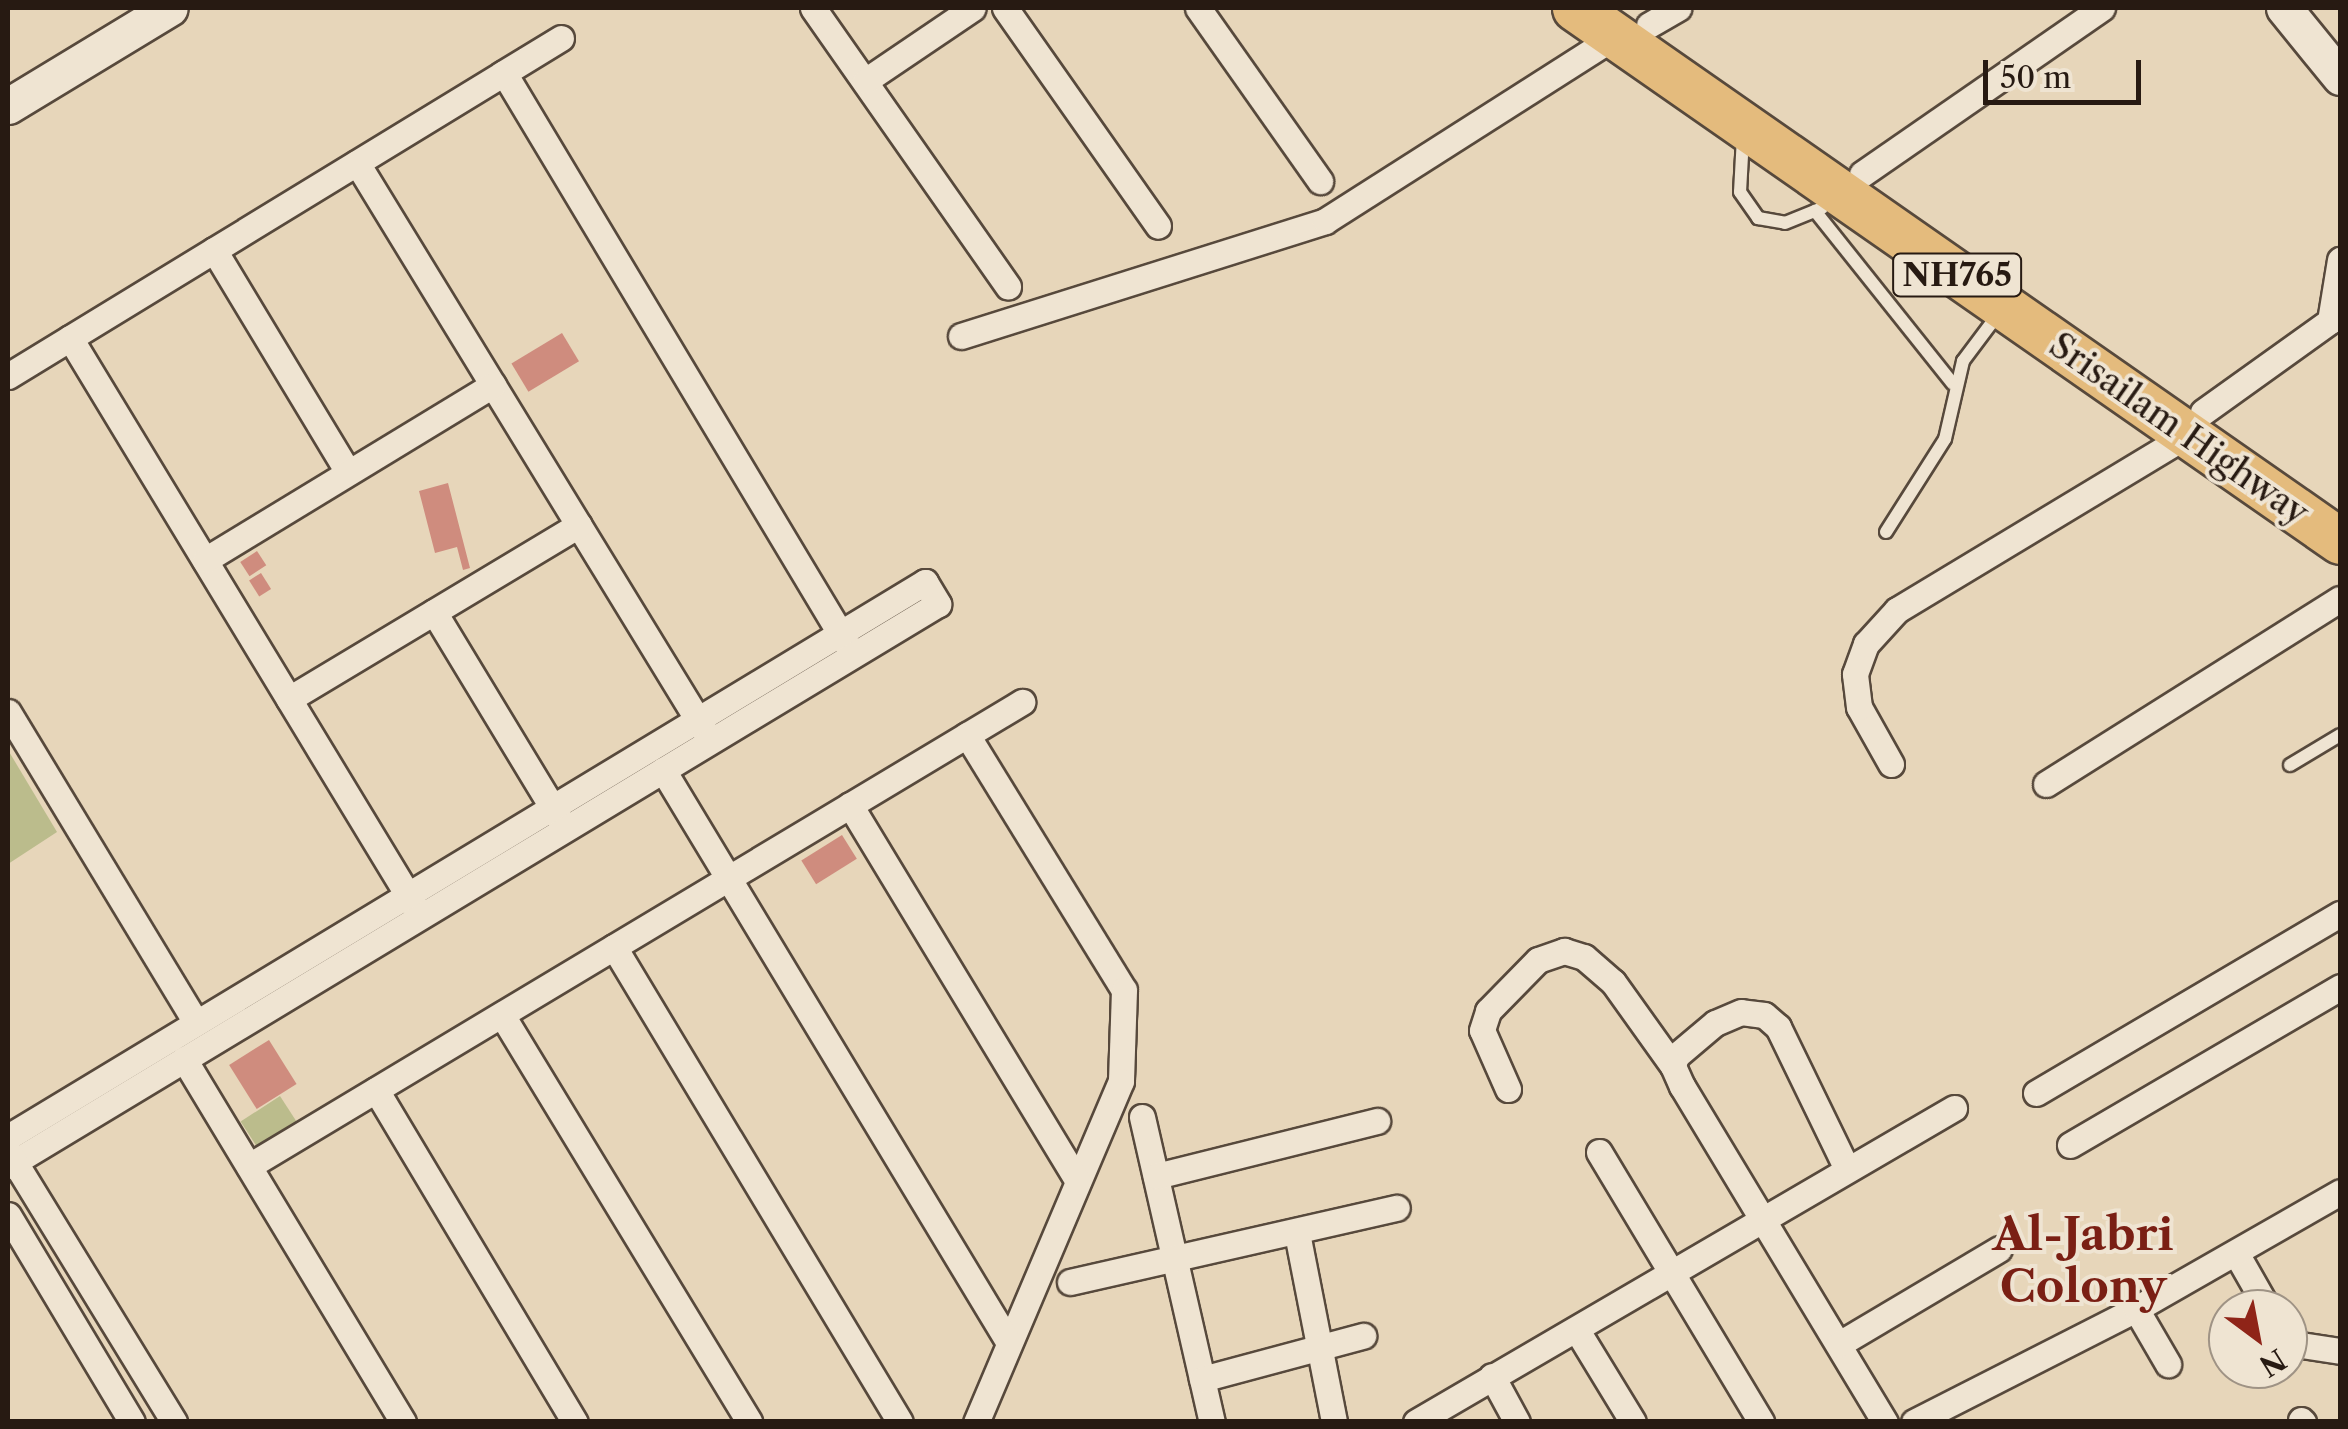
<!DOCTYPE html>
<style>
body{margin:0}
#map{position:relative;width:2348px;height:1429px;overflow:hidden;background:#e7d6ba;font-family:"Libre Caslon Text",serif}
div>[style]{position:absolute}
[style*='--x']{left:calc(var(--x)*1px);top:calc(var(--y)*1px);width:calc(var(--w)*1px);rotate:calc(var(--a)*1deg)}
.green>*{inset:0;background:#bbbc8c;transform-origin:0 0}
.building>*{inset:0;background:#cf8c7e;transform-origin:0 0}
.roads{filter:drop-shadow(2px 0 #57493c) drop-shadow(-2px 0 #57493c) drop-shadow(0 2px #57493c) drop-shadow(0 -2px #57493c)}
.lane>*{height:12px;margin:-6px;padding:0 6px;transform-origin:6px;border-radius:6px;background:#efe4d2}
.street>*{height:25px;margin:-12.5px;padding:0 12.5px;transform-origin:12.5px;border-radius:12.5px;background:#efe4d2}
.secondary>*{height:35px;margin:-17.5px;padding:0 17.5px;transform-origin:17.5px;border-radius:17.5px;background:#efe4d2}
.highway>*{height:45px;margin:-22.5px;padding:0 22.5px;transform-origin:22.5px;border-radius:22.5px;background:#e4bb7d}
span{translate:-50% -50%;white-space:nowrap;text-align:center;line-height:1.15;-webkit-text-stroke:8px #efe4d2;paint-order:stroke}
.shield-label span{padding:2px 8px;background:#efe4d2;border:2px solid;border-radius:8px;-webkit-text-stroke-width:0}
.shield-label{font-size:32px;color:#271a12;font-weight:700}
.street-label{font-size:35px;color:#271a12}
.district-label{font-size:45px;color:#7a1f14;font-weight:700}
.frame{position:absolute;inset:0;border:10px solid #271a12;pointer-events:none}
.north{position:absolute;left:2208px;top:1289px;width:100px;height:100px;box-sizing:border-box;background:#efe4d2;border:2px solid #9f9385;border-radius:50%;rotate:148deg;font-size:28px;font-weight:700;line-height:40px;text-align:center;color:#271a12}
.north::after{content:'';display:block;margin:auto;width:35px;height:45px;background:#8f2418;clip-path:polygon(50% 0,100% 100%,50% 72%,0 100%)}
.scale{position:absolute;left:1983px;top:60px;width:158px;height:45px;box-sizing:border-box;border:5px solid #271a12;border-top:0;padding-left:12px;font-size:30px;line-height:35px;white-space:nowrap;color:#271a12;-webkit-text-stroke:8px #efe4d2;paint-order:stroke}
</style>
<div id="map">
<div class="green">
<div style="clip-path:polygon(8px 750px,57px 832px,8px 864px)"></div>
<div style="left:280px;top:1096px;width:30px;height:47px;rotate:57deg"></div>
</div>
<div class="building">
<div style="left:562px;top:333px;width:33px;height:59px;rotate:59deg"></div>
<div style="clip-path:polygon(448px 483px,470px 568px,463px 570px,457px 547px,435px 553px,419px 491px)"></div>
<div style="left:257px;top:551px;width:17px;height:20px;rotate:57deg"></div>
<div style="left:261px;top:573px;width:19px;height:14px;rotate:58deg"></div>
<div style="left:842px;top:835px;width:28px;height:48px;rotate:58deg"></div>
<div style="left:269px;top:1040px;width:52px;height:47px;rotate:58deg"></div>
</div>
<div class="roads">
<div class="lane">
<div style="--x:1743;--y:137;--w:55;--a:93.1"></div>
<div style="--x:1740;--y:192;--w:32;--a:55"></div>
<div style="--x:1758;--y:218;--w:27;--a:10"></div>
<div style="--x:1785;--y:223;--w:40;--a:-22"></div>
<div style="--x:1815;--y:211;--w:221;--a:51.4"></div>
<div style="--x:1886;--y:532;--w:110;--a:-57.6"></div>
<div style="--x:1945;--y:439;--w:80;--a:-77"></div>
<div style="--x:1963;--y:361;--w:60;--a:-53.1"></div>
<div style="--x:2290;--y:765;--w:58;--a:-31"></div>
</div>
<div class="street">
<div style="--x:813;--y:8;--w:340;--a:55"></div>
<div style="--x:1005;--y:8;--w:266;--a:54.9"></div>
<div style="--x:1198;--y:8;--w:212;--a:54.8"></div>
<div style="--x:1649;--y:25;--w:34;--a:-30"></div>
<div style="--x:504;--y:73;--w:665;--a:59.04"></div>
<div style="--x:865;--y:81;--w:130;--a:-34.1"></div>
<div style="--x:357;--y:163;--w:665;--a:58.53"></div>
<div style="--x:1862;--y:174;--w:292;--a:-34.7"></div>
<div style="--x:214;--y:250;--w:259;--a:58.9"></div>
<div style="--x:961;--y:336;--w:382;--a:-17.5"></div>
<div style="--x:1325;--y:221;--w:346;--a:-32.5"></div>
<div style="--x:70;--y:338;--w:665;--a:58.77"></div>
<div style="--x:8;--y:376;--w:648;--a:-31.43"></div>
<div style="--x:2203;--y:412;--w:156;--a:-35.6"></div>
<div style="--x:2330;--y:321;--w:62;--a:-80.7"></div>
<div style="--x:205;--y:560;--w:337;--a:-31.3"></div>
<div style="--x:434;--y:612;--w:240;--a:58.8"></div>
<div style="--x:289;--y:699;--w:338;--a:-31"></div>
<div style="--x:8;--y:712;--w:363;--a:58.8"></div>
<div style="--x:967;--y:735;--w:299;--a:58.4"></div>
<div style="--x:1124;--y:990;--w:91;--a:91.9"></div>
<div style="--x:1121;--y:1081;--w:371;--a:113"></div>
<div style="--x:1891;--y:764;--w:65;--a:-119.3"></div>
<div style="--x:1859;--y:707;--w:33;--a:-97"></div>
<div style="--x:1855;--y:674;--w:32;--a:-70"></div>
<div style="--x:1866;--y:644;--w:46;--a:-47.6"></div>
<div style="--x:1897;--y:610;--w:337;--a:-31.1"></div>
<div style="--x:663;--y:770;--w:669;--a:58.87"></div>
<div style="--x:2046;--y:784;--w:347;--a:-32.2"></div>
<div style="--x:850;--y:805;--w:440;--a:58.8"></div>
<div style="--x:614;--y:947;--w:554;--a:58.95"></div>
<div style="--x:502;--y:1015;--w:476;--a:58.7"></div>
<div style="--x:184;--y:1059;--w:424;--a:58.9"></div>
<div style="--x:1508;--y:1089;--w:64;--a:-113.8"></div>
<div style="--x:1482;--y:1030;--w:20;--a:-72"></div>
<div style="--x:1488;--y:1011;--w:71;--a:-45.6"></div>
<div style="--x:1538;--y:960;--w:28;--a:-19"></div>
<div style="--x:1564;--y:951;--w:21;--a:17"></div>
<div style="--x:1584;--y:957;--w:38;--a:41"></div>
<div style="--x:1613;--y:982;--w:103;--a:54.5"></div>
<div style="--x:376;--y:1090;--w:387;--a:59.1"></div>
<div style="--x:2036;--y:1093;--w:353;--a:-30.5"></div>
<div style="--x:1142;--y:1117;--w:313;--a:77.1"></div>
<div style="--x:8;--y:1137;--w:1072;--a:-31.18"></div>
<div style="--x:925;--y:582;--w:26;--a:59"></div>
<div style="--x:938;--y:604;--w:1087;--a:148.86"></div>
<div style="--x:2070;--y:1145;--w:313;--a:-30.3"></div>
<div style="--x:8;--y:1151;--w:318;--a:58.5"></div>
<div style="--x:1599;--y:1152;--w:315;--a:59"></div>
<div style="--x:249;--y:1166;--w:902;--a:-30.97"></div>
<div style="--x:1847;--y:1169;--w:158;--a:-115.9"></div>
<div style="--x:1778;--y:1027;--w:18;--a:-139"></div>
<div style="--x:1764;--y:1015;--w:23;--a:-173"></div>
<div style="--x:1741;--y:1012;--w:28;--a:157"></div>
<div style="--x:1715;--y:1023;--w:51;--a:139.8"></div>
<div style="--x:1676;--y:1056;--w:10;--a:107"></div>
<div style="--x:1673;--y:1066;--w:22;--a:66"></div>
<div style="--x:1682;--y:1086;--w:393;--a:58.9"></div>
<div style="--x:1156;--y:1176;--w:228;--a:-14"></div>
<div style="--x:8;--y:1215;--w:241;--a:59.1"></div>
<div style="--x:1297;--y:1233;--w:193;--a:78.9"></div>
<div style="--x:2236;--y:1253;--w:64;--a:60.3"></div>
<div style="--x:1070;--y:1282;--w:335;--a:-12.8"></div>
<div style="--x:2136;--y:1309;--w:64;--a:59.8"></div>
<div style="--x:1578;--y:1332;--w:105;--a:58.6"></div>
<div style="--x:2288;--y:1343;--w:53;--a:8.7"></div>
<div style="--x:1839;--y:1344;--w:186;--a:-30.7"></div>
<div style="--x:1492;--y:1376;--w:52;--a:61.5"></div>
<div style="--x:1202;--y:1379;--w:167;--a:-15"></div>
<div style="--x:2301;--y:1420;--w:3;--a:45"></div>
<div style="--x:1416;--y:1422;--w:623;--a:-30.27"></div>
<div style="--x:1914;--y:1422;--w:249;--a:-27"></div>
<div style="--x:2136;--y:1309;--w:235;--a:-29.8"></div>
</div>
<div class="secondary">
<div style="--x:2284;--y:8;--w:89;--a:50.9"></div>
<div style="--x:8;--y:106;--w:189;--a:-31.2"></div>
</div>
<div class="highway">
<div style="--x:1575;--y:8;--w:932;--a:34.87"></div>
</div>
</div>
<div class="shield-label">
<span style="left:1957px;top:275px">NH765</span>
</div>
<div class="street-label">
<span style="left:2179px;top:429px;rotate:35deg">Srisailam Highway</span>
</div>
<div class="district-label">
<span style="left:2083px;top:1261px">Al-Jabri<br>Colony</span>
</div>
<div class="frame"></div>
<div class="north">N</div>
<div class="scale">50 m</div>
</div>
